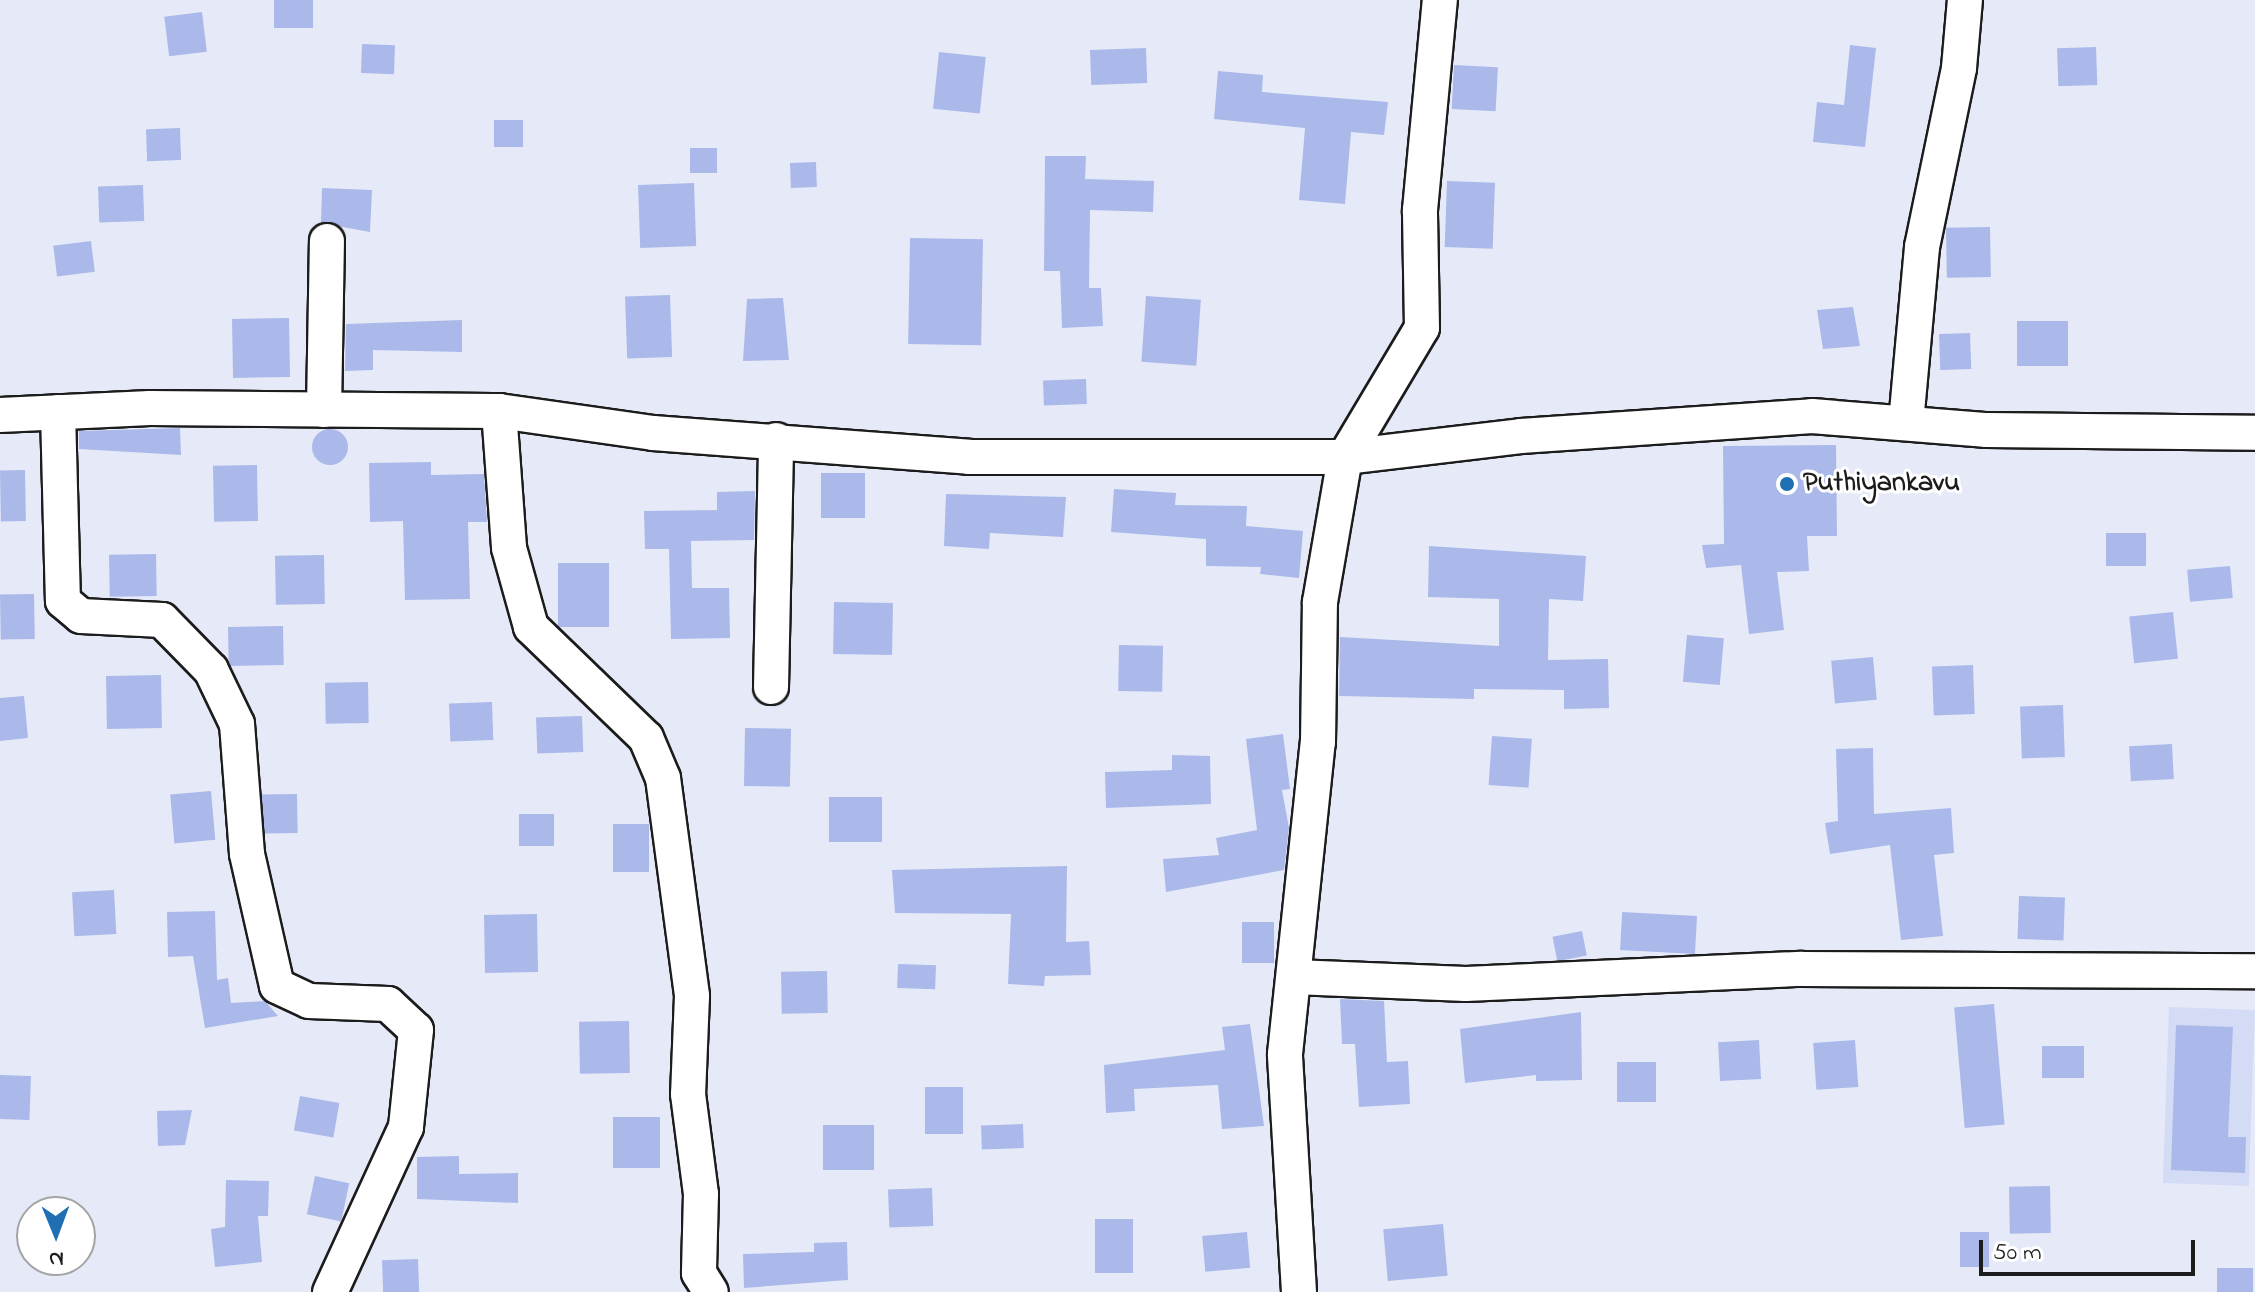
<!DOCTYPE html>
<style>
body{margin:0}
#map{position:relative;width:2255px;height:1292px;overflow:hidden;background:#e6eaf8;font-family:"Indie Flower",sans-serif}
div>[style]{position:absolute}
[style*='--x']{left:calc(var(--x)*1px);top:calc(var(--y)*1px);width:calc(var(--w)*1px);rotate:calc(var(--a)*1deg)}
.built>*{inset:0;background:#d4dbf4;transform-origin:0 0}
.building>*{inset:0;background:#aab9e9;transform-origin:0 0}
.round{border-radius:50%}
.roads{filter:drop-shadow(2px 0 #1c1c1c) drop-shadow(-2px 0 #1c1c1c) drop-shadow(0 2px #1c1c1c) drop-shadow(0 -2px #1c1c1c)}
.minor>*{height:34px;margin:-17px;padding:0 17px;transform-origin:17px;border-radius:17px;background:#fff}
.dots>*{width:22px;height:22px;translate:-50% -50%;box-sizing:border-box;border:4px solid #fff;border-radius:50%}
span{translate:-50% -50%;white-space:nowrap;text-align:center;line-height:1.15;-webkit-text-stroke:6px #fff;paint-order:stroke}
.poi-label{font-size:28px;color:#1c1c1c;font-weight:700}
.left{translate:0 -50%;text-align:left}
.north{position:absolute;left:16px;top:1196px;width:80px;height:80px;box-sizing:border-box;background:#fff;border:2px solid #a4a4a4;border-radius:50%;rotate:179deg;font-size:22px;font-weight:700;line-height:32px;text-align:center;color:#1c1c1c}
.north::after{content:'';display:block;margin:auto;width:28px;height:36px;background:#1f6fb2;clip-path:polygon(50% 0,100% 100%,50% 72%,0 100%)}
.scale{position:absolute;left:1979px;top:1240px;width:216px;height:36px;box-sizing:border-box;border:4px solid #1c1c1c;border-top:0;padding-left:10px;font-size:24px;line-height:28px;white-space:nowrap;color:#1c1c1c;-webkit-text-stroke:6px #fff;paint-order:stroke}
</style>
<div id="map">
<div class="built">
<div style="left:2169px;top:1007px;width:86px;height:176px;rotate:2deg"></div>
</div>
<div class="building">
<div style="left:274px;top:0;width:39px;height:28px"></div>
<div style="left:202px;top:12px;width:40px;height:38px;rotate:83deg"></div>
<div style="left:362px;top:44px;width:33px;height:29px;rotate:2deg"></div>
<div style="clip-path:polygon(1850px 45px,1876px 48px,1865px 147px,1813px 142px,1817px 102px,1844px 105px)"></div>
<div style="left:2096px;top:47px;width:38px;height:39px;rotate:88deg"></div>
<div style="left:1146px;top:48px;width:35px;height:56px;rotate:88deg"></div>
<div style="left:939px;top:52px;width:47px;height:57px;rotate:6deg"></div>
<div style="left:1454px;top:65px;width:44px;height:44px;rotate:3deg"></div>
<div style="clip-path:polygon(1218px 71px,1263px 75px,1262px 92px,1388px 102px,1384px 135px,1351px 132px,1345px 204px,1299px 200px,1305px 128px,1214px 119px)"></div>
<div style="left:523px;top:120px;width:27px;height:29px;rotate:90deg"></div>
<div style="left:180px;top:128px;width:32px;height:34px;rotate:88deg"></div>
<div style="left:690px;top:148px;width:27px;height:25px"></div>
<div style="clip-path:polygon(1045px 156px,1086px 156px,1085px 179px,1154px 181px,1153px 212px,1090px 210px,1089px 288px,1101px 288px,1103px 326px,1062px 328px,1060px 271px,1044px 271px)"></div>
<div style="left:816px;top:162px;width:25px;height:26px;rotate:88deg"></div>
<div style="left:1447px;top:181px;width:48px;height:66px;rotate:2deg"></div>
<div style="left:694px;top:183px;width:63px;height:56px;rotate:88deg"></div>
<div style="left:143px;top:185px;width:36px;height:45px;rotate:88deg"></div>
<div style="clip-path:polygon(322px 188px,372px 190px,370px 232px,321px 223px)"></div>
<div style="left:1990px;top:227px;width:50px;height:44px;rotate:89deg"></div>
<div style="left:910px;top:238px;width:73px;height:106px;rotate:1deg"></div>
<div style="left:91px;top:241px;width:31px;height:38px;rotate:83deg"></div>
<div style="left:670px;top:295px;width:62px;height:45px;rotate:88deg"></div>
<div style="left:1146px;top:296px;width:55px;height:66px;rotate:4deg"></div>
<div style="clip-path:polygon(783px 298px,789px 360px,743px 361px,747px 299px)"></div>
<div style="clip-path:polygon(1853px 307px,1860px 346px,1823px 349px,1817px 310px)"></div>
<div style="left:289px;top:318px;width:59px;height:57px;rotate:89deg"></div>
<div style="clip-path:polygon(462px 320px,462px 352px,373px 350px,373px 370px,345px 371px,346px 324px)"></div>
<div style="left:2017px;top:321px;width:51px;height:45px"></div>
<div style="left:1970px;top:333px;width:36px;height:31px;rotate:88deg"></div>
<div style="left:1086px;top:379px;width:25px;height:43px;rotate:88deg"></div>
<div style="clip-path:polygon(180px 428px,181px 455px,79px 449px,79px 431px)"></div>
<div class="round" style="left:312px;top:429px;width:36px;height:36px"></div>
<div style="clip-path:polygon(1836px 445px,1837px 536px,1807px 536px,1809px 571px,1777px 572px,1784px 630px,1749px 634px,1741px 565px,1706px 568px,1702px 545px,1724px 544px,1723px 446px)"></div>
<div style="clip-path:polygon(431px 462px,431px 475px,484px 474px,487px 522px,468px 522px,470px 599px,405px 600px,403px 521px,370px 522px,369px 463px)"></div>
<div style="left:257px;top:465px;width:56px;height:44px;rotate:89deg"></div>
<div style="left:25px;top:470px;width:51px;height:25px;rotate:89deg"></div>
<div style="left:865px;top:473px;width:45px;height:44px;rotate:90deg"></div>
<div style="clip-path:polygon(1114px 489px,1176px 493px,1175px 505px,1247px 506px,1246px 526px,1303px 531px,1299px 578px,1260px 574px,1261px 567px,1206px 566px,1206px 539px,1111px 532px)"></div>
<div style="clip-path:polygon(755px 491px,754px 540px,691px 541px,692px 588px,729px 588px,730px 638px,671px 639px,669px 549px,645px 549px,644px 511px,717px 510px,717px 492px)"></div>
<div style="clip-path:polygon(946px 494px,1066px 497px,1063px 537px,990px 533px,989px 549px,944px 546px)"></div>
<div style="left:2106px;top:533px;width:40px;height:33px"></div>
<div style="clip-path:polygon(1429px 546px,1586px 556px,1583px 601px,1549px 599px,1548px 660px,1608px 659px,1609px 708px,1564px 709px,1564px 690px,1474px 689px,1474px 699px,1339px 696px,1340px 637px,1499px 646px,1499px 599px,1428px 597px)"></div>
<div style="left:156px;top:554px;width:42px;height:47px;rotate:89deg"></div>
<div style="left:324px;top:555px;width:49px;height:49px;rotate:89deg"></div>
<div style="left:558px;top:563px;width:51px;height:64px"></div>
<div style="left:2230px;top:566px;width:32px;height:43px;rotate:85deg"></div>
<div style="left:34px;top:594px;width:45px;height:34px;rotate:89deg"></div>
<div style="left:834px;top:602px;width:59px;height:52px;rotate:1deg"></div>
<div style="left:2173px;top:612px;width:47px;height:44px;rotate:84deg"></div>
<div style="left:283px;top:626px;width:39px;height:55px;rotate:89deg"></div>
<div style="left:1687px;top:635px;width:37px;height:47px;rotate:5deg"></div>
<div style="left:1119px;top:645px;width:44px;height:46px;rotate:1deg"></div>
<div style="left:1873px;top:657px;width:43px;height:42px;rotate:85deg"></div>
<div style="left:1973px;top:665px;width:49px;height:41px;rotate:88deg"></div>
<div style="left:161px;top:675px;width:53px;height:55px;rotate:89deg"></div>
<div style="left:368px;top:682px;width:41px;height:43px;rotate:89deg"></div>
<div style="clip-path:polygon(24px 696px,28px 738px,0 741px,0 698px)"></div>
<div style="left:492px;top:702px;width:38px;height:43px;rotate:88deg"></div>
<div style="left:2063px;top:705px;width:52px;height:43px;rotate:88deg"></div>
<div style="left:582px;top:716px;width:36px;height:46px;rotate:88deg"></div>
<div style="left:745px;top:728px;width:46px;height:58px;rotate:1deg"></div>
<div style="clip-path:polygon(1283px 734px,1290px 789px,1282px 790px,1289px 828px,1284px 870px,1166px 892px,1163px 859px,1219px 855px,1216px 838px,1257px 830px,1246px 739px)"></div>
<div style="left:1492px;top:736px;width:40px;height:49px;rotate:4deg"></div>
<div style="left:2172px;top:744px;width:35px;height:43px;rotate:87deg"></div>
<div style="clip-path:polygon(1873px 748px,1874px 814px,1951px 808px,1954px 853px,1934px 855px,1943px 936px,1901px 940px,1890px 845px,1830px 854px,1825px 823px,1838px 821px,1836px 749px)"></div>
<div style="clip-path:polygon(1172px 755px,1210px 756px,1211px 804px,1106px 808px,1105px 772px,1172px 770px)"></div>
<div style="left:211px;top:791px;width:49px;height:41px;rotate:85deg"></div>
<div style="left:297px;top:794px;width:39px;height:35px;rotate:89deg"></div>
<div style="left:829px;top:797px;width:53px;height:45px"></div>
<div style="left:554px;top:814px;width:32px;height:35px;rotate:90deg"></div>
<div style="left:613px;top:824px;width:36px;height:48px"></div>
<div style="clip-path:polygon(1067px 866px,1066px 942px,1089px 941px,1091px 975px,1045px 976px,1044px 986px,1008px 984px,1011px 914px,895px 913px,892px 870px)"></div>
<div style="left:114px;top:890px;width:44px;height:42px;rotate:87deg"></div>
<div style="left:2019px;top:896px;width:46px;height:43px;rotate:2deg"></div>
<div style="clip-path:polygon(215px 911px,217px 980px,228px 978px,231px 1003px,265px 1001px,278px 1016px,205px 1028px,193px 956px,168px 957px,167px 912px)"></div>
<div style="left:537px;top:914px;width:58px;height:53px;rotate:89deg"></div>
<div style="left:1697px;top:916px;width:38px;height:75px;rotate:93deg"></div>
<div style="left:1242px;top:922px;width:32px;height:41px"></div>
<div style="left:1582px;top:931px;width:25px;height:30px;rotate:79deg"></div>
<div style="left:898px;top:964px;width:38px;height:24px;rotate:2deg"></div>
<div style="left:827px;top:971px;width:42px;height:46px;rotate:89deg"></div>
<div style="clip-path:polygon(1340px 999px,1384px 1001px,1387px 1062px,1408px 1061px,1410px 1104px,1359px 1107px,1355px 1044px,1342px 1044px)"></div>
<div style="left:1994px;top:1004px;width:121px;height:40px;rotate:85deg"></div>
<div style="clip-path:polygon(1581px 1012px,1582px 1080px,1536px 1081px,1536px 1075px,1465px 1083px,1460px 1029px)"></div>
<div style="left:629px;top:1021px;width:52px;height:50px;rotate:89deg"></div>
<div style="clip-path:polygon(1250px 1024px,1264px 1126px,1222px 1129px,1218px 1085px,1134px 1089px,1135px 1111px,1106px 1113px,1104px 1065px,1225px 1050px,1222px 1027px)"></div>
<div style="clip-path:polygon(2176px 1025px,2233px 1027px,2228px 1137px,2246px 1137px,2245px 1173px,2171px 1170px)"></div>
<div style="left:1759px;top:1040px;width:39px;height:41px;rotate:87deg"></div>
<div style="left:1855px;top:1040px;width:47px;height:42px;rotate:86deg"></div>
<div style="left:2042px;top:1046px;width:42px;height:32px"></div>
<div style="left:1617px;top:1062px;width:39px;height:40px"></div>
<div style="left:0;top:1075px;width:31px;height:44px;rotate:2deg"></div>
<div style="left:925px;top:1087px;width:38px;height:47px"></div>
<div style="left:300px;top:1096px;width:40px;height:35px;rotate:10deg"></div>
<div style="clip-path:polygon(192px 1110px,185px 1145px,158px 1146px,157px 1111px)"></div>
<div style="left:613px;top:1117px;width:47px;height:51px"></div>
<div style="left:1023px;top:1124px;width:24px;height:42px;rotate:88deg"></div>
<div style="left:874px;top:1125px;width:45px;height:51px;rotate:90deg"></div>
<div style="clip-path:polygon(459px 1156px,459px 1174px,518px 1173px,518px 1203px,417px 1199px,417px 1157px)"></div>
<div style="left:315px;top:1176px;width:35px;height:39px;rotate:12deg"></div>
<div style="clip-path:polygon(226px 1180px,269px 1181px,268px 1216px,258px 1216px,262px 1262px,215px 1267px,211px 1229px,225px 1227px)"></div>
<div style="left:2050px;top:1186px;width:47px;height:41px;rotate:89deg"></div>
<div style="left:932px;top:1188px;width:38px;height:44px;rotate:88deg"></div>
<div style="left:1095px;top:1219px;width:38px;height:54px"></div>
<div style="left:1443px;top:1224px;width:52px;height:60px;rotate:85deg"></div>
<div style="left:1247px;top:1232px;width:36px;height:45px;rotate:85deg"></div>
<div style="left:1960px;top:1232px;width:29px;height:35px"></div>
<div style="clip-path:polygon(847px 1242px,848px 1280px,744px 1288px,743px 1254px,814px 1252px,814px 1243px)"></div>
<div style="left:418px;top:1259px;width:33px;height:36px;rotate:88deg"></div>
<div style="left:2217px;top:1268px;width:36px;height:24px"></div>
</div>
<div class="roads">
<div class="minor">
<div style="--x:324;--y:410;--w:169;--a:-89"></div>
<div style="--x:499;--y:411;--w:137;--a:85.8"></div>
<div style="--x:509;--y:548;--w:82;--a:74.4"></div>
<div style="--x:531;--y:627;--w:160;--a:44"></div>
<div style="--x:646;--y:738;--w:43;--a:67"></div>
<div style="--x:663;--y:778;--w:220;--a:82.4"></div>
<div style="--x:692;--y:996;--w:98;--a:92.3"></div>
<div style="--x:688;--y:1094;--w:101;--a:82.6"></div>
<div style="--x:701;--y:1194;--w:79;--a:91.5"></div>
<div style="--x:699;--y:1273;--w:22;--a:58"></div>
<div style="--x:58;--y:412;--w:189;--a:88.5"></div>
<div style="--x:63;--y:601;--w:23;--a:40"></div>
<div style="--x:81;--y:616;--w:81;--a:2.8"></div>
<div style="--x:162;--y:620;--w:70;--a:45.6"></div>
<div style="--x:211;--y:670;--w:60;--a:64.3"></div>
<div style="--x:237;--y:724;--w:130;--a:85.6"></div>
<div style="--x:247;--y:854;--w:135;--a:77.2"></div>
<div style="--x:277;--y:986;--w:35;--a:25"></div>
<div style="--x:309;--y:1001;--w:79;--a:2.2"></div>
<div style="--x:388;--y:1004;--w:38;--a:43"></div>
<div style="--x:416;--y:1030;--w:98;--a:95.9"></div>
<div style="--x:406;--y:1127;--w:182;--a:114.7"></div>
<div style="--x:0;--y:415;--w:150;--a:-2.7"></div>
<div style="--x:150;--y:408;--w:349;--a:0.5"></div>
<div style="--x:499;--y:411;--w:156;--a:8.1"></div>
<div style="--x:653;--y:433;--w:317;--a:4.3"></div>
<div style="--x:969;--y:457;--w:376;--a:0"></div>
<div style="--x:1345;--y:457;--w:150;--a:-59.2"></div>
<div style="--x:1422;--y:328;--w:118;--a:-91"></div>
<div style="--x:1420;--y:210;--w:211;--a:-84.6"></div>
<div style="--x:1906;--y:423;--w:177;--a:-84.8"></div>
<div style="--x:1922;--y:247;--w:183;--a:-78.3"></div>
<div style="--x:1959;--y:68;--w:68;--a:-85"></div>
<div style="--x:771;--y:687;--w:247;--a:-88.8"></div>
<div style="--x:1294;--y:977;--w:172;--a:2.3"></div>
<div style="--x:1466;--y:984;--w:336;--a:-2.6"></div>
<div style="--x:1802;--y:969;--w:453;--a:0.3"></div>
<div style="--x:1299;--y:1292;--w:238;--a:-93.4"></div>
<div style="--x:1285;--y:1054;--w:314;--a:-84"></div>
<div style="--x:1318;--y:742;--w:140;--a:-89.2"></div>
<div style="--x:1320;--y:602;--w:147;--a:-80.2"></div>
<div style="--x:1345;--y:457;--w:177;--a:-6.8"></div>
<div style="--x:1521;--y:436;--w:292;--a:-3.9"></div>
<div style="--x:1812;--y:416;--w:176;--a:4.6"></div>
<div style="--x:1987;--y:430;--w:268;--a:0.6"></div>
</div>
</div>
<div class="dots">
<div style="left:1787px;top:484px;background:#1f6fb2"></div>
</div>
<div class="poi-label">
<span class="left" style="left:1803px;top:484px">Puthiyankavu</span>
</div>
<div class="north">N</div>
<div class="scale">50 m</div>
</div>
